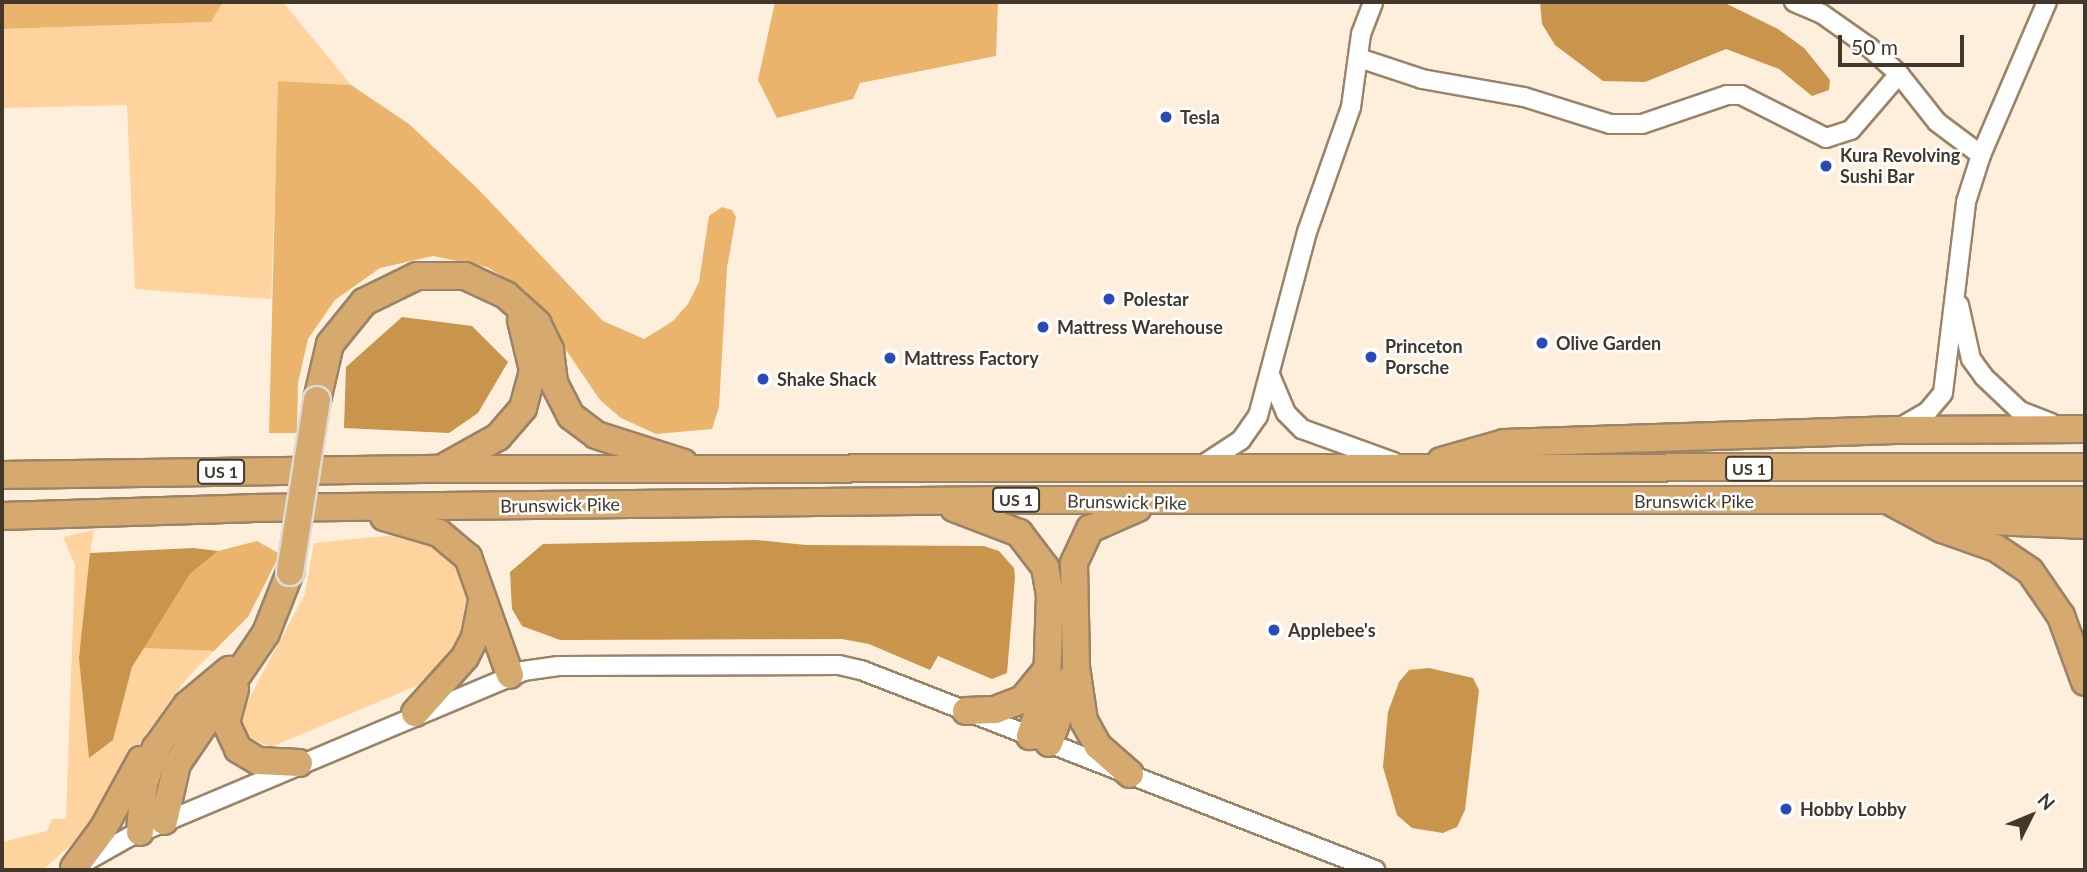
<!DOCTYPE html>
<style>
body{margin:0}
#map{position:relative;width:2087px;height:872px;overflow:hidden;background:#feefdd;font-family:Lato,sans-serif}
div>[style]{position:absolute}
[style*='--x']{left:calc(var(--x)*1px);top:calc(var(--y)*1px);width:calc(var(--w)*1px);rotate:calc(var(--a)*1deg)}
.green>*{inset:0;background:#fed39e}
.forest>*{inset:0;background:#eab46c}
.water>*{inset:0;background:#c9944c}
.roads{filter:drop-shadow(2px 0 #9a8367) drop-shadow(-2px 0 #9a8367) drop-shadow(0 2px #9a8367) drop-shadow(0 -2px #9a8367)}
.minor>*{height:18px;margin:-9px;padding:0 9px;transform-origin:9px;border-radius:9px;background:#fff}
.highway>*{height:26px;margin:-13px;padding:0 13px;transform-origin:13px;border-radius:13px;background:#d6a96e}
.bridges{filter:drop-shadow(2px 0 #dddbd9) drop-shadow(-2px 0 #dddbd9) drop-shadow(0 2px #dddbd9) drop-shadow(0 -2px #dddbd9)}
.highway-bridge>*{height:26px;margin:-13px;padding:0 13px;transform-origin:13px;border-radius:13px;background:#d6a96e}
.dots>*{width:19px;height:19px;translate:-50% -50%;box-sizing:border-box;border:4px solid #fff;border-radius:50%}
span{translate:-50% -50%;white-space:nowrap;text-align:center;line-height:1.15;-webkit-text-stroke:5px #fff;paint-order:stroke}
.shield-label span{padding:2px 5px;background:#fff;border:2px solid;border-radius:5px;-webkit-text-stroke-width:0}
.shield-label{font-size:16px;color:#41372b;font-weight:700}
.poi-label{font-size:18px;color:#41372b;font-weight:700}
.left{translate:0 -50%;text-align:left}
.street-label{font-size:18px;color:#41372b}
.frame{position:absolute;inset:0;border:4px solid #41372b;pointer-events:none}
.north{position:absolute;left:1996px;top:781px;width:70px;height:70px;-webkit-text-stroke:5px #fff;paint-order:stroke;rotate:47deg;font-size:19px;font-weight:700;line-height:28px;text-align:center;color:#41372b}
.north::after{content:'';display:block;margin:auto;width:24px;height:32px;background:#41372b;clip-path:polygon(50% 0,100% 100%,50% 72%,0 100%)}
.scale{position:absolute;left:1838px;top:35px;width:126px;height:32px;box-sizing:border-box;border:4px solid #41372b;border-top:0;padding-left:9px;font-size:21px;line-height:24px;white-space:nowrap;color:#41372b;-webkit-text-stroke:5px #fff;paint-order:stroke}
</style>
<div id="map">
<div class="green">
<div style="clip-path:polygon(223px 2px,283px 2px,351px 85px,279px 81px,271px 299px,135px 289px,127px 105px,2px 108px,2px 29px,211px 22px)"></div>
<div style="clip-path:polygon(94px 530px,90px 553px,89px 757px,113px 740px,132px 667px,143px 648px,214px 651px,187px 678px,131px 755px,84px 833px,43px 870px,2px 870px,2px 842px,47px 831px,52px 819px,66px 819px,75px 565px,63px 537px)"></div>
<div style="clip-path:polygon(417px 533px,470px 572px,473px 630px,433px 679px,271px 747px,251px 739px,242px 721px,245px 706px,305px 594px,314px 543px)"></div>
</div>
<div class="forest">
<div style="clip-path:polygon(2px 2px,223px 2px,211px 22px,2px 29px)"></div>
<div style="clip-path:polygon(775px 2px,998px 2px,996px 56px,860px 83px,853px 99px,777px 118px,758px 80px)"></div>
<div style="clip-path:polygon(278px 81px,351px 85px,409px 124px,478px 189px,603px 321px,644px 339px,673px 321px,688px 304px,699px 282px,709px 216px,722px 207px,732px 210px,736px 217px,727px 268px,719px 407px,712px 429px,656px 434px,621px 418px,600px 400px,526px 291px,487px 267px,433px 256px,380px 268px,335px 300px,308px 339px,298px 383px,297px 433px,269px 433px)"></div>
<div style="clip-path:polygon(257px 541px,280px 554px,248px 617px,214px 651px,143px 648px,190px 574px,218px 551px)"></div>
</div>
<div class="water">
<div style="clip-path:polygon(1540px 2px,1723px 2px,1778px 29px,1804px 48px,1830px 80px,1829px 90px,1812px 96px,1779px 69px,1726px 49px,1645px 82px,1603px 81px,1555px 45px,1542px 24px)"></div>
<div style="clip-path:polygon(402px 317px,472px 326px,508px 362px,478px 413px,449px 433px,344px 428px,346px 367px)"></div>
<div style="clip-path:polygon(756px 540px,806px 545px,984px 546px,999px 551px,1014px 568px,1015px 578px,1007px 673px,992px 679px,938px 656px,930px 670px,869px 644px,842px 639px,560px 640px,522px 626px,512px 609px,510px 572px,543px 544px)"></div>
<div style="clip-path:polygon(193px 548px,218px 551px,190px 574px,132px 667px,113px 740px,89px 758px,79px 658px,90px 553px)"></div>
<div style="clip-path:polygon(1429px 668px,1473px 678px,1479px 690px,1465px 810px,1457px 827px,1443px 833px,1412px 828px,1397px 815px,1383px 767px,1388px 712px,1399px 682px,1409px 670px)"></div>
</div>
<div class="roads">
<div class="minor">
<div style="--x:1794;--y:2;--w:30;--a:23"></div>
<div style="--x:1822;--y:14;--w:57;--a:35.1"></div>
<div style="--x:1869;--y:47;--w:40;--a:42"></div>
<div style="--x:1899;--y:74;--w:61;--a:51.6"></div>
<div style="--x:1937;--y:122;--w:55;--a:36.9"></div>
<div style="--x:1359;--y:58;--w:66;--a:18.4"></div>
<div style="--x:1422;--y:79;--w:104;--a:10"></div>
<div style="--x:1524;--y:97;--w:90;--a:17.4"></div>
<div style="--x:1610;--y:124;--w:32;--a:0"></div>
<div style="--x:1642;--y:124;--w:90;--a:-18.8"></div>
<div style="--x:1727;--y:95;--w:14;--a:0"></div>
<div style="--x:1741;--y:95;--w:95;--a:26.8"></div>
<div style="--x:1826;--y:138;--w:26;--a:-18"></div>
<div style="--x:1851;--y:130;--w:74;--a:-49.4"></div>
<div style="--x:1959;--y:305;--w:55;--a:77.5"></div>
<div style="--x:1971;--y:359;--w:22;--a:54"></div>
<div style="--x:1984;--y:377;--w:50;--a:43.4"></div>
<div style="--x:2020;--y:411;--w:33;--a:21"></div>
<div style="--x:1270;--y:375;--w:41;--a:67.2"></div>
<div style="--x:1286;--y:413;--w:23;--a:45"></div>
<div style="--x:1302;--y:429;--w:97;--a:19.9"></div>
<div style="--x:1899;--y:428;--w:34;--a:-30"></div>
<div style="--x:1928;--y:411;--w:23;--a:-50"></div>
<div style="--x:1943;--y:393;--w:192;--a:-83.1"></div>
<div style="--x:1966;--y:202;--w:49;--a:-72.3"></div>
<div style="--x:1981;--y:155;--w:167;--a:-66.7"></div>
<div style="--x:1201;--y:466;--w:48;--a:-33"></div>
<div style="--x:1241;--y:440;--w:29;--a:-55"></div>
<div style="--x:1258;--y:416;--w:190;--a:-75.1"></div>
<div style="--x:1307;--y:232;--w:133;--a:-70.6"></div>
<div style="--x:1351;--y:107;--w:74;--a:-82.2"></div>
<div style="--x:1361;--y:34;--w:34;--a:-69"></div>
<div style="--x:83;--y:863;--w:53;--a:-29.5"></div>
<div style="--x:129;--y:837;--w:428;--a:-22.8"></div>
<div style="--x:523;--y:671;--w:36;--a:-8"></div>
<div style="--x:559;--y:666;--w:280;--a:-0.2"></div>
<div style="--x:839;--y:665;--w:23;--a:13"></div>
<div style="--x:861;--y:670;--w:552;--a:21.26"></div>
</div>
<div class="highway">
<div style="--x:317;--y:400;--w:57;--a:-76.9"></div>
<div style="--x:330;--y:344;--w:54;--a:-51"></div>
<div style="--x:364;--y:302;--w:59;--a:-26.1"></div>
<div style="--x:417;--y:276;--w:48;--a:0"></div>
<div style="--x:465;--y:276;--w:45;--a:24.9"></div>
<div style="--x:506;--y:295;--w:42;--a:42.1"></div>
<div style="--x:537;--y:323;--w:30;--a:64"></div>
<div style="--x:550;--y:350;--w:33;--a:83"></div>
<div style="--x:554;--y:383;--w:37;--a:63"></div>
<div style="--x:571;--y:416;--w:31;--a:37"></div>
<div style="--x:596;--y:435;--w:92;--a:17.7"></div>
<div style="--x:1441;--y:461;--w:66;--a:-15.9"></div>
<div style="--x:1504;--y:443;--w:392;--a:-1.9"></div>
<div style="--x:1896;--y:430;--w:189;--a:-0.3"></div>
<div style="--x:444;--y:467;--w:62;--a:-29.1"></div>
<div style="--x:498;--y:437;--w:38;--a:-49"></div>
<div style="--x:523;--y:408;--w:39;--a:-75"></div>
<div style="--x:533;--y:370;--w:51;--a:-103.5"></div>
<div style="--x:2;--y:475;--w:439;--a:-0.8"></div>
<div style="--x:441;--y:469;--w:1644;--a:-0.07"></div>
<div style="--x:1891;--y:502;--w:58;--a:27.9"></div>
<div style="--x:1942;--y:529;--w:57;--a:19.4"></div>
<div style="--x:1996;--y:548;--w:41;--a:34.1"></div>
<div style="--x:2030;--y:571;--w:55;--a:55.4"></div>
<div style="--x:2061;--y:616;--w:70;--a:70"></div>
<div style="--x:954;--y:508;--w:70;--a:21"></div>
<div style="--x:1019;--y:533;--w:43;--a:52.6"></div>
<div style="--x:1045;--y:567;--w:27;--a:80"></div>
<div style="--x:1050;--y:594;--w:92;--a:91.9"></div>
<div style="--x:1047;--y:686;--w:53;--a:108.8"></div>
<div style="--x:2;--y:516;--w:249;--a:-1.8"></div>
<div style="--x:251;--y:508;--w:760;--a:-0.6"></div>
<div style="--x:1011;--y:500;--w:1074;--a:0"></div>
<div style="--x:384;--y:517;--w:57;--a:16.2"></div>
<div style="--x:439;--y:533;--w:38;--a:40"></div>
<div style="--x:468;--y:557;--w:125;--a:70.4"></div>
<div style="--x:1944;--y:519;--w:141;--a:2.4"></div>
<div style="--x:235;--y:689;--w:35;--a:105"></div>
<div style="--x:226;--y:723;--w:29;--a:65"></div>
<div style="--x:238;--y:749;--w:23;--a:31"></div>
<div style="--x:258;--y:761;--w:41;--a:2.8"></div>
<div style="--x:966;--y:711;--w:29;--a:-2"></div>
<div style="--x:995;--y:710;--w:30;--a:-21"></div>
<div style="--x:1023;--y:699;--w:33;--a:-51"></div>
<div style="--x:415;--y:713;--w:75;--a:-48.2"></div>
<div style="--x:465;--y:657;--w:22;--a:-63"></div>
<div style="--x:475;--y:637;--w:33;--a:-79"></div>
<div style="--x:1049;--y:743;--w:71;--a:-70.3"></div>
<div style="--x:1130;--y:774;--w:43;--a:-138.8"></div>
<div style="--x:1098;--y:746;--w:29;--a:-119"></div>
<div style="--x:1084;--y:721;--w:55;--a:-98.4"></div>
<div style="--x:1076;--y:667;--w:104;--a:-91.1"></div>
<div style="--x:1074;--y:563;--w:38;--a:-65"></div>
<div style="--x:1090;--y:529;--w:52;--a:-23.6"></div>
<div style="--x:164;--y:821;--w:58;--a:-77.2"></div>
<div style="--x:177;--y:764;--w:158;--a:-55.8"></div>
<div style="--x:266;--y:633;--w:66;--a:-68.5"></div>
<div style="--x:140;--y:832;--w:48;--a:-85.2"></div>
<div style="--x:144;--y:784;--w:38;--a:-72"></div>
<div style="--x:156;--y:748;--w:53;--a:-54.2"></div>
<div style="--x:187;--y:705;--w:55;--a:-39.8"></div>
<div style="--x:74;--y:868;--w:49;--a:-53.4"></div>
<div style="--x:103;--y:829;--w:79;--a:-61.2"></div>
</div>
</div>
<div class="bridges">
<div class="highway-bridge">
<div style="--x:290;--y:572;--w:174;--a:-81.1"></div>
</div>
</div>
<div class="dots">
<div style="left:1166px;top:117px;background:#2b4aba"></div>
<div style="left:1826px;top:166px;background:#2b4aba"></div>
<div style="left:1109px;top:299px;background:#2b4aba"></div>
<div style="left:1043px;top:327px;background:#2b4aba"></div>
<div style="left:1542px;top:343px;background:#2b4aba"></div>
<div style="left:1371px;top:357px;background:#2b4aba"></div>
<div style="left:890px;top:358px;background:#2b4aba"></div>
<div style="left:763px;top:379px;background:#2b4aba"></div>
<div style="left:1274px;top:630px;background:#2b4aba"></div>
<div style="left:1786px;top:809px;background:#2b4aba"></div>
</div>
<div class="shield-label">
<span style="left:1749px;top:469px">US 1</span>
<span style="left:221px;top:472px">US 1</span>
<span style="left:1016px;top:500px">US 1</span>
</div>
<div class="poi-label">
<span class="left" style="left:1180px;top:117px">Tesla</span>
<span class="left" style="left:1840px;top:166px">Kura Revolving<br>Sushi Bar</span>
<span class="left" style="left:1123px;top:299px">Polestar</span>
<span class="left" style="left:1057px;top:327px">Mattress Warehouse</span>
<span class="left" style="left:1556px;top:343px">Olive Garden</span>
<span class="left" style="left:1385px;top:357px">Princeton<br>Porsche</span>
<span class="left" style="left:904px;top:358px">Mattress Factory</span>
<span class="left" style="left:777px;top:379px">Shake Shack</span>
<span class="left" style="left:1288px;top:630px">Applebee's</span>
<span class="left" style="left:1800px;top:809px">Hobby Lobby</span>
</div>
<div class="street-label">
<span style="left:1694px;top:501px">Brunswick Pike</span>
<span style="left:1127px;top:502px;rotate:1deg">Brunswick Pike</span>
<span style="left:560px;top:505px;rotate:-1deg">Brunswick Pike</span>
</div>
<div class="frame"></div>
<div class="north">N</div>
<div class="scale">50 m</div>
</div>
